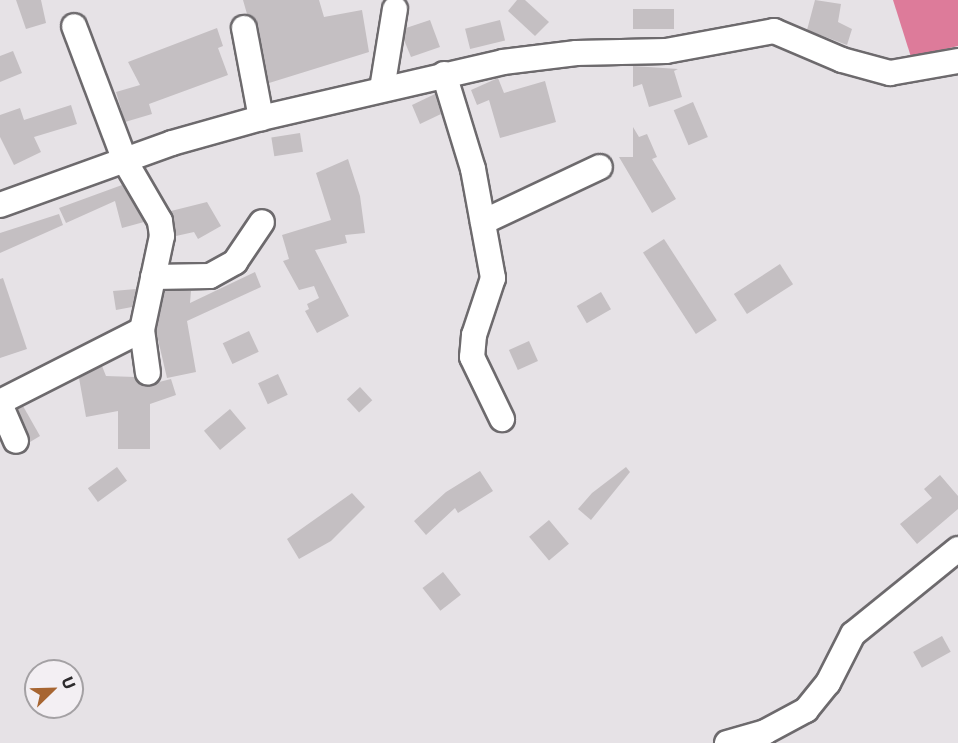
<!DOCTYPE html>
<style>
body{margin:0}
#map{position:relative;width:958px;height:743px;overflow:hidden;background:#e6e2e6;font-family:Commissioner,sans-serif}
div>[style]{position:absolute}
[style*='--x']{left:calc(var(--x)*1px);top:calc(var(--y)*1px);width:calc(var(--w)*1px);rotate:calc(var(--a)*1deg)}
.forest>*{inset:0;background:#dd7b9a}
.building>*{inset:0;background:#c4bfc2;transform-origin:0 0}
.roads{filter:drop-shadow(2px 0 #6d6a6d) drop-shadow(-2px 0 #6d6a6d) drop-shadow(0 2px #6d6a6d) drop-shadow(0 -2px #6d6a6d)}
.street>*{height:24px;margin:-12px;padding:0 12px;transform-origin:12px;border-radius:12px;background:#fff}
span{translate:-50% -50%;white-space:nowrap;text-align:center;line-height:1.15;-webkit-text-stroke:4.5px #f3eff3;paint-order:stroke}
.north{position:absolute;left:24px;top:659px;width:60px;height:60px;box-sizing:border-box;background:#f3eff3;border:2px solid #a4a1a4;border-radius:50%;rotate:67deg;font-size:16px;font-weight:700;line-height:24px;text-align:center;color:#2d2b2d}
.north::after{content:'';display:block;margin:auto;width:21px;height:27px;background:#a76531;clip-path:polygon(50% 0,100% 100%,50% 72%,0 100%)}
</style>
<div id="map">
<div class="forest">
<div style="clip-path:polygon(893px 0,958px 0,958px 46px,911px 57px)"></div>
</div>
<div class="building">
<div style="clip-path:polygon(16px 0,41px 0,46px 23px,26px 29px)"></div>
<div style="clip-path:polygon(243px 0,319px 0,324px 17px,362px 10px,369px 52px,269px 83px,258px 25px,247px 14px)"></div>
<div style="clip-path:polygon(517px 0,525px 0,549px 22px,535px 36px,508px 11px)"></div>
<div style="clip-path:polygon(815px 0,841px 4px,838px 22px,852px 29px,847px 45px,807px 30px)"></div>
<div style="left:633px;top:9px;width:41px;height:20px"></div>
<div style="clip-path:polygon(430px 20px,440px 47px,411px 57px,404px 40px,406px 28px)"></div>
<div style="left:500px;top:20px;width:21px;height:36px;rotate:76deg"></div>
<div style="clip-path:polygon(217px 28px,223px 46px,218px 48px,228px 75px,149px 104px,152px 114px,125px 122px,116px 92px,140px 85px,128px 62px)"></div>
<div style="clip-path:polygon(13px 51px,22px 73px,0 82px,0 56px)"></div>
<div style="clip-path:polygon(633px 66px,678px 69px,674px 71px,682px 97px,649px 107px,642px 84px,633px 87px)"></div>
<div style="clip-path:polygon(498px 78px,504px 93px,545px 81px,556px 122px,500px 138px,489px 100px,477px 105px,471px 90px)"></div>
<div style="clip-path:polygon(435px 94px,441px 114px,420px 124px,412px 105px)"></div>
<div style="left:693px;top:102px;width:38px;height:21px;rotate:67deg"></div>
<div style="clip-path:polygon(71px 105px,77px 124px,34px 137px,41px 152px,14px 165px,0 137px,0 115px,20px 108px,24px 120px)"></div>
<div style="clip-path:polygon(633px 127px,639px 137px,647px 134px,657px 157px,652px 159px,676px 199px,652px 213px,619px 157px,633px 157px)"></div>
<div style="left:300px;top:133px;width:19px;height:29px;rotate:81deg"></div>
<div style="clip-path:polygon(348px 159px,360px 196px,365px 233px,345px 235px,347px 243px,315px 250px,349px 316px,317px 333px,305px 311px,309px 309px,307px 304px,319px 298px,314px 286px,299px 290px,283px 261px,289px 259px,282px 235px,331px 220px,316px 173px)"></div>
<div style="clip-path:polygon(122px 185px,144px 222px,122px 228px,115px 201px,66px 223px,59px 208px)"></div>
<div style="clip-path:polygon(207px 202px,221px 226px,198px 239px,194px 232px,176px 236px,171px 211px)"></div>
<div style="clip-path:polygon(59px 214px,63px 225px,0 253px,0 233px)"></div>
<div style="left:664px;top:239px;width:97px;height:25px;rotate:57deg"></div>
<div style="left:780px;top:264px;width:24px;height:55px;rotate:57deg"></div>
<div style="clip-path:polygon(255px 272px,261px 287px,187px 321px,196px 372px,167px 378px,156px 331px,165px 291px,191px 291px,190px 303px)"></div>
<div style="clip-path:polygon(3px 278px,27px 349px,0 358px,0 279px)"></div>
<div style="clip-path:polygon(136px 289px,132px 307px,116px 310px,113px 291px)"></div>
<div style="left:601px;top:292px;width:20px;height:28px;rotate:60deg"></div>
<div style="left:249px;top:331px;width:23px;height:29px;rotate:65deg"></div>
<div style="left:529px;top:341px;width:22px;height:22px;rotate:66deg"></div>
<div style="clip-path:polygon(102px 366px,106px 376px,135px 377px,143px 386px,171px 379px,176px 395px,150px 404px,150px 449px,118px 449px,118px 411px,86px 417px,79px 378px)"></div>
<div style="left:278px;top:374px;width:23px;height:22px;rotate:65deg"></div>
<div style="left:360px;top:387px;width:18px;height:18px;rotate:47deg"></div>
<div style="clip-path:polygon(23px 406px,40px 436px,30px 442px,18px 409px)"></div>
<div style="left:230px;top:409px;width:25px;height:34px;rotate:50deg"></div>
<div style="left:117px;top:467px;width:17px;height:36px;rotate:54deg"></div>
<div style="clip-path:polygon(626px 467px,630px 472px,591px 520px,578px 509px,592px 493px)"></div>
<div style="clip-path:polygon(480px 471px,493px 491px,458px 513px,455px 508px,426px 535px,414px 521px,446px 492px)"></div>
<div style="clip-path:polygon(940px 475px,958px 496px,958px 509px,917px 544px,900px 524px,932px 498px,924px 489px)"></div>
<div style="clip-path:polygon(352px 493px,365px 507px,331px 541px,299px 559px,287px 539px)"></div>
<div style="left:549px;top:520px;width:31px;height:26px;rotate:50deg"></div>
<div style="left:443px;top:572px;width:29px;height:26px;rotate:52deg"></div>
<div style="left:942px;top:636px;width:18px;height:33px;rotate:61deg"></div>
</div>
<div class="roads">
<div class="street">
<div style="--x:244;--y:28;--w:92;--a:79.3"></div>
<div style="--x:444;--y:74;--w:99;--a:73"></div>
<div style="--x:473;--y:169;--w:111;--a:79.6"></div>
<div style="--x:493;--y:278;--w:60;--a:108.4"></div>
<div style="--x:474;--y:335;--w:22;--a:95"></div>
<div style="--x:472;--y:357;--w:69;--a:64.2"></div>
<div style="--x:382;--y:89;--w:81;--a:-80.8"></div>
<div style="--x:0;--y:205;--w:183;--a:-19.8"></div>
<div style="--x:172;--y:143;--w:92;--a:-15.7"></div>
<div style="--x:261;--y:118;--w:248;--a:-13"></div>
<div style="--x:503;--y:62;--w:74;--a:-7"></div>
<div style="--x:576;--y:53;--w:90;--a:-1.3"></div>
<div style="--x:666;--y:51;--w:110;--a:-10.5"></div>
<div style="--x:774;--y:31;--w:74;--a:23.1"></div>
<div style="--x:842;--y:60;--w:50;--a:15.2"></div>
<div style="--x:890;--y:73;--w:69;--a:-10"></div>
<div style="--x:483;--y:222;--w:129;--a:-25.2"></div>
<div style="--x:153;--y:277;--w:57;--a:-1"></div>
<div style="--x:210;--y:276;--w:29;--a:-29"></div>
<div style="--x:235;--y:262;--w:48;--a:-56"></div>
<div style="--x:142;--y:330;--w:43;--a:82.1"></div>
<div style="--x:0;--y:402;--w:159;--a:-26.9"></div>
<div style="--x:142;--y:330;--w:96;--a:-78"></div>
<div style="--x:162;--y:236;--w:15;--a:-98"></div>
<div style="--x:160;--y:221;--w:69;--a:-120.3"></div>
<div style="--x:125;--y:161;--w:144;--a:-110.7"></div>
<div style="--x:0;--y:404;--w:40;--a:66.6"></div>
<div style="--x:727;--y:743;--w:40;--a:-16"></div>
<div style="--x:765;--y:732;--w:47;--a:-28.2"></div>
<div style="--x:806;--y:710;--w:35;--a:-51"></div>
<div style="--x:828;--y:683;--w:55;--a:-63"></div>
<div style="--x:853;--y:634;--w:135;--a:-39"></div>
</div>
</div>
<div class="north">U</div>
</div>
